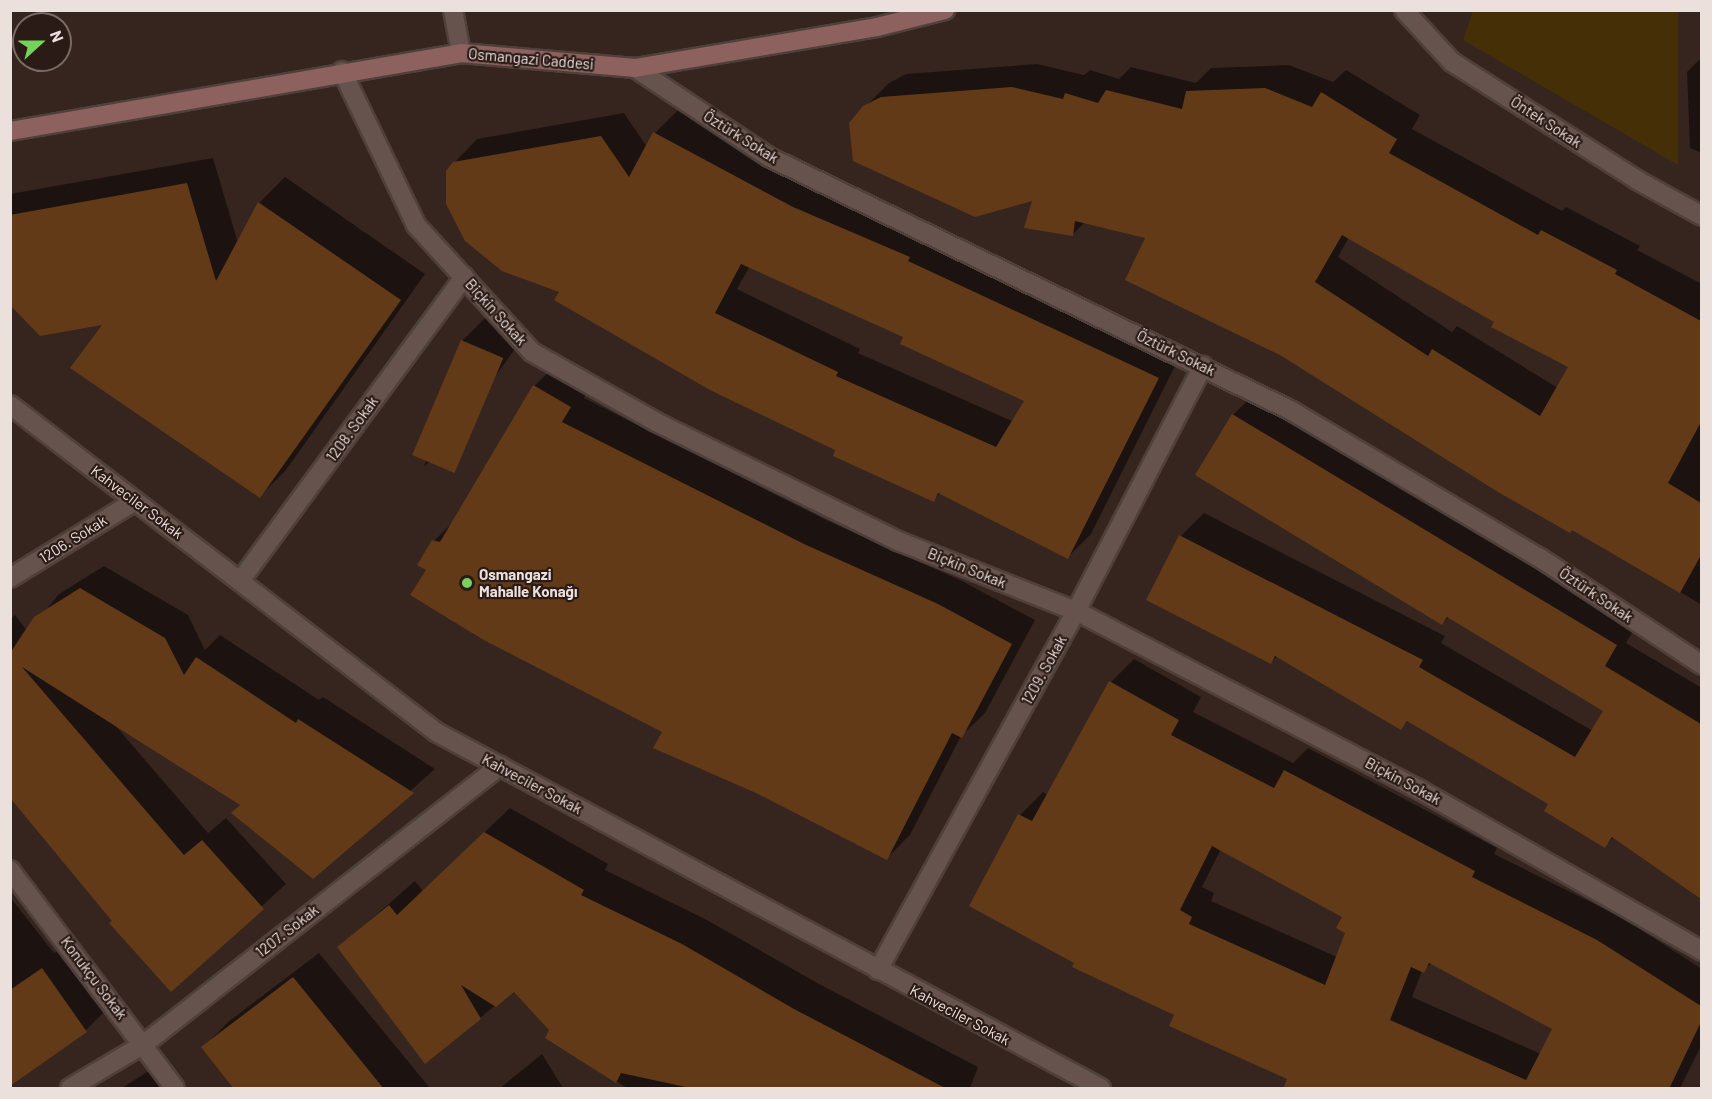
<!DOCTYPE html>
<meta charset="utf-8">
<style>
body{margin:0}
#map{position:relative;width:1712px;height:1099px;overflow:hidden;background:#36251f;font-family:Barlow,sans-serif}
div>[style]{position:absolute}
[style*='--x']{left:calc(var(--x)*1px);top:calc(var(--y)*1px);width:calc(var(--w)*1px);rotate:calc(var(--a)*1deg)}
.green>*{inset:0;background:#442f06}
.shadow>*{inset:0;background:#0007}
.building>*{inset:0;background:#623a18;transform-origin:0 0}
.roads{filter:drop-shadow(2px 0 #4f403c) drop-shadow(-2px 0 #4f403c) drop-shadow(0 2px #4f403c) drop-shadow(0 -2px #4f403c)}
.street>*{height:18px;margin:-9px;padding:0 9px;transform-origin:9px;border-radius:9px;background:#66534d}
.secondary>*{height:18px;margin:-9px;padding:0 9px;transform-origin:9px;border-radius:9px;background:#8c615e}
.dots>*{width:16px;height:16px;translate:-50% -50%;box-sizing:border-box;border:3px solid #2b1b16;border-radius:50%}
span{translate:-50% -50%;white-space:nowrap;text-align:center;line-height:1.15;-webkit-text-stroke:4.5px #2b1b16;paint-order:stroke}
.street-label{font-size:15px;color:#ece0dd}
.poi-label{font-size:15px;color:#ece0dd;font-weight:700}
.left{translate:0 -50%;text-align:left}
.frame{position:absolute;inset:0;border:12px solid #ece0dd;pointer-events:none}
.north{position:absolute;left:12px;top:12px;width:60px;height:60px;box-sizing:border-box;background:#2b1b16;border:2px solid #786a66;border-radius:50%;rotate:69deg;font-size:16px;font-weight:700;line-height:24px;text-align:center;color:#ece0dd}
.north::after{content:'';display:block;margin:auto;width:21px;height:27px;background:#76d25a;clip-path:polygon(50% 0,100% 100%,50% 72%,0 100%)}
</style>
<div id="map">
<div class="green">
<div style="clip-path:polygon(1473px 11px,1678px 11px,1678px 165px,1463px 40px)"></div>
</div>
<div class="shadow">
<div style="clip-path:polygon(1702px 57px,1702px 153px,1690px 148px,1687px 72px)"></div>
<div style="clip-path:polygon(evenodd,1037px 64px,1084px 75px,1090px 70px,1119px 79px,1131px 67px,1196px 83px,1211px 68px,1289px 65px,1333px 82px,1346px 70px,1420px 115px,1412px 129px,1562px 211px,1566px 207px,1640px 246px,1637px 250px,1702px 284px,1702px 605px,1573px 528px,1147px 237px,1085px 222px,1072px 235px,1035px 199px,864px 108px,889px 83px,906px 74px,1037px 64px,1349px 237px,1570px 366px,1558px 388px,1457px 326px,1452px 332px,1338px 257px,1349px 237px)"></div>
<div style="clip-path:polygon(evenodd,678px 110px,816px 185px,1181px 354px,1091px 534px,1068px 557px,941px 492px,934px 500px,837px 450px,561px 291px,454px 163px,477px 139px,624px 113px,647px 147px,655px 133px,678px 110px,750px 266px,905px 336px,1026px 400px,1012px 421px,858px 353px,860px 349px,737px 289px,750px 266px)"></div>
<div style="clip-path:polygon(213px 158px,238px 243px,259px 203px,285px 177px,425px 274px,286px 470px,260px 496px,105px 323px,10px 303px,10px 194px)"></div>
<div style="clip-path:polygon(485px 318px,525px 335px,447px 444px,424px 467px,462px 341px)"></div>
<div style="clip-path:polygon(558px 363px,593px 383px,584px 398px,828px 521px,962px 581px,1035px 620px,985px 713px,961px 736px,910px 835px,887px 858px,664px 732px,428px 570px,434px 541px,454px 521px,534px 386px)"></div>
<div style="clip-path:polygon(1256px 392px,1639px 621px,1626px 643px,1702px 688px,1702px 897px,1614px 837px,1605px 846px,1550px 803px,1409px 720px,1401px 728px,1278px 656px,1271px 662px,1148px 600px,1181px 536px,1204px 513px,1445px 636px,1441px 643px,1593px 731px,1605px 710px,1449px 617px,1442px 624px,1233px 415px)"></div>
<div style="clip-path:polygon(104px 566px,188px 615px,205px 650px,220px 635px,319px 700px,323px 697px,435px 769px,313px 877px,242px 804px,114px 724px,208px 833px,226px 818px,286px 884px,171px 990px,10px 798px,10px 619px,15px 615px,28px 632px,59px 594px)"></div>
<div style="clip-path:polygon(evenodd,1134px 659px,1201px 697px,1193px 712px,1293px 763px,1308px 748px,1497px 848px,1494px 854px,1621px 917px,1702px 969px,1702px 1044px,1680px 1088px,1294px 1088px,1289px 1078px,1076px 962px,1020px 815px,1043px 792px,1048px 795px,1111px 682px,1134px 659px,1221px 849px,1344px 916px,1347px 932px,1337px 957px,1211px 901px,1214px 893px,1202px 887px,1221px 849px,1134px 659px,1432px 963px,1554px 1028px,1541px 1054px,1412px 997px,1422px 971px,1432px 963px)"></div>
<div style="clip-path:polygon(510px 808px,608px 864px,605px 870px,707px 920px,819px 984px,978px 1067px,970px 1088px,627px 1088px,547px 1038px,551px 1030px,514px 990px,480px 1018px,339px 947px,415px 881px,423px 891px)"></div>
<div style="clip-path:polygon(10px 897px,54px 953px,69px 943px,112px 1004px,86px 1030px,10px 1084px)"></div>
<div style="clip-path:polygon(319px 953px,430px 1088px,236px 1088px,203px 1048px,228px 1022px)"></div>
<div style="clip-path:polygon(542px 1054px,563px 1088px,500px 1088px)"></div>
<div style="clip-path:polygon(159px 1064px,175px 1088px,122px 1088px)"></div>
</div>
<div class="building">
<div style="clip-path:polygon(evenodd,1012px 87px,1063px 99px,1065px 93px,1098px 103px,1106px 90px,1182px 109px,1186px 91px,1265px 88px,1312px 107px,1321px 92px,1397px 139px,1389px 153px,1538px 235px,1541px 230px,1617px 270px,1615px 274px,1701px 321px,1701px 422px,1668px 483px,1701px 503px,1701px 555px,1680px 593px,1572px 530px,1570px 533px,1498px 492px,1280px 355px,1125px 280px,1145px 238px,1075px 221px,1073px 236px,1024px 228px,1032px 201px,975px 217px,853px 161px,849px 123px,863px 106px,881px 97px,1012px 87px,1342px 235px,1494px 322px,1491px 327px,1568px 367px,1540px 416px,1432px 349px,1428px 356px,1315px 282px,1342px 235px)"></div>
<div style="clip-path:polygon(evenodd,653px 132px,793px 207px,910px 257px,908px 261px,1159px 378px,1068px 559px,938px 493px,934px 502px,833px 456px,835px 450px,710px 390px,554px 300px,559px 292px,502px 271px,465px 241px,446px 204px,446px 171px,453px 162px,601px 136px,629px 177px,653px 132px,741px 264px,903px 337px,900px 344px,1024px 401px,996px 447px,836px 376px,838px 372px,715px 313px,741px 264px)"></div>
<div style="clip-path:polygon(187px 183px,216px 281px,258px 202px,401px 300px,260px 498px,70px 368px,102px 325px,40px 336px,10px 305px,10px 215px)"></div>
<div style="left:461px;top:340px;width:46px;height:125px;rotate:23deg"></div>
<div style="clip-path:polygon(533px 385px,571px 407px,562px 422px,804px 544px,938px 604px,1012px 644px,962px 738px,952px 733px,887px 860px,756px 793px,653px 748px,662px 732px,482px 639px,410px 595px,426px 570px,417px 565px,432px 540px,440px 542px)"></div>
<div style="clip-path:polygon(1232px 414px,1617px 645px,1605px 666px,1701px 724px,1701px 899px,1612px 837px,1605px 848px,1544px 811px,1548px 804px,1407px 721px,1401px 730px,1275px 656px,1271px 664px,1146px 600px,1179px 535px,1423px 660px,1419px 667px,1575px 757px,1603px 711px,1447px 617px,1442px 625px,1195px 475px)"></div>
<div style="clip-path:polygon(80px 588px,165px 638px,184px 675px,196px 657px,296px 723px,298px 719px,414px 793px,313px 879px,231px 813px,240px 805px,22px 667px,184px 855px,202px 840px,264px 909px,171px 992px,109px 923px,112px 921px,10px 798px,10px 653px,34px 617px)"></div>
<div style="clip-path:polygon(evenodd,1109px 681px,1179px 720px,1171px 735px,1274px 788px,1284px 770px,1475px 871px,1472px 877px,1597px 940px,1701px 1006px,1701px 1022px,1669px 1089px,1283px 1089px,1287px 1079px,1169px 1026px,1174px 1015px,1072px 967px,1074px 963px,969px 906px,1018px 814px,1032px 821px,1109px 681px,1212px 846px,1342px 917px,1336px 928px,1345px 933px,1325px 985px,1189px 924px,1192px 917px,1180px 910px,1212px 846px,1109px 681px,1429px 963px,1552px 1029px,1526px 1080px,1390px 1020px,1411px 967px,1424px 973px,1429px 963px)"></div>
<div style="clip-path:polygon(484px 832px,584px 890px,581px 895px,682px 944px,794px 1009px,947px 1089px,695px 1089px,621px 1073px,616px 1083px,545px 1038px,549px 1030px,514px 992px,496px 1007px,461px 985px,481px 1019px,425px 1064px,337px 947px,389px 905px,397px 915px)"></div>
<div style="clip-path:polygon(42px 968px,87px 1032px,10px 1086px,10px 990px)"></div>
<div style="clip-path:polygon(293px 977px,384px 1089px,234px 1089px,201px 1047px)"></div>
</div>
<div class="roads">
<div class="street">
<div style="--x:453;--y:10;--w:44;--a:79.5"></div>
<div style="--x:1404;--y:10;--w:71;--a:47.3"></div>
<div style="--x:1452;--y:62;--w:219;--a:32.5"></div>
<div style="--x:1637;--y:180;--w:74;--a:29"></div>
<div style="--x:635;--y:68;--w:161;--a:33.6"></div>
<div style="--x:769;--y:157;--w:581;--a:25.9"></div>
<div style="--x:1292;--y:411;--w:288;--a:30.7"></div>
<div style="--x:1540;--y:558;--w:194;--a:33.4"></div>
<div style="--x:342;--y:71;--w:171;--a:64.3"></div>
<div style="--x:416;--y:225;--w:172;--a:47.6"></div>
<div style="--x:532;--y:352;--w:142;--a:29.4"></div>
<div style="--x:656;--y:422;--w:270;--a:26.2"></div>
<div style="--x:898;--y:541;--w:191;--a:21.5"></div>
<div style="--x:1076;--y:611;--w:388;--a:27.5"></div>
<div style="--x:1420;--y:790;--w:325;--a:29.7"></div>
<div style="--x:10;--y:405;--w:537;--a:37.51"></div>
<div style="--x:436;--y:732;--w:754;--a:28.16"></div>
<div style="--x:10;--y:578;--w:147;--a:-31.6"></div>
<div style="--x:240;--y:581;--w:378;--a:-53.6"></div>
<div style="--x:10;--y:870;--w:273;--a:52.9"></div>
<div style="--x:878;--y:970;--w:410;--a:-61.1"></div>
<div style="--x:1076;--y:611;--w:276;--a:-62.6"></div>
<div style="--x:70;--y:1088;--w:86;--a:-30.7"></div>
<div style="--x:144;--y:1044;--w:452;--a:-38"></div>
</div>
<div class="secondary">
<div style="--x:10;--y:131;--w:458;--a:-9.8"></div>
<div style="--x:461;--y:53;--w:175;--a:4.9"></div>
<div style="--x:635;--y:68;--w:245;--a:-9.6"></div>
<div style="--x:877;--y:27;--w:70;--a:-14"></div>
</div>
</div>
<div class="dots">
<div style="left:467px;top:583px;background:#76d25a"></div>
</div>
<div class="street-label">
<span style="left:531px;top:59px;rotate:5deg">Osmangazi Caddesi</span>
<span style="left:1546px;top:122px;rotate:33deg">Öntek Sokak</span>
<span style="left:741px;top:137px;rotate:32deg">Öztürk Sokak</span>
<span style="left:496px;top:312px;rotate:48deg">Biçkin Sokak</span>
<span style="left:1176px;top:353px;rotate:26deg">Öztürk Sokak</span>
<span style="left:352px;top:429px;rotate:-54deg">1208. Sokak</span>
<span style="left:137px;top:502px;rotate:37deg">Kahveciler Sokak</span>
<span style="left:73px;top:539px;rotate:-32deg">1206. Sokak</span>
<span style="left:967px;top:568px;rotate:22deg">Biçkin Sokak</span>
<span style="left:1596px;top:595px;rotate:34deg">Öztürk Sokak</span>
<span style="left:1044px;top:670px;rotate:-61deg">1209. Sokak</span>
<span style="left:1403px;top:781px;rotate:28deg">Biçkin Sokak</span>
<span style="left:532px;top:784px;rotate:28deg">Kahveciler Sokak</span>
<span style="left:287px;top:931px;rotate:-38deg">1207. Sokak</span>
<span style="left:94px;top:978px;rotate:53deg">Konukçu Sokak</span>
<span style="left:960px;top:1015px;rotate:28deg">Kahveciler Sokak</span>
</div>
<div class="poi-label">
<span class="left" style="left:479px;top:583px">Osmangazi<br>Mahalle Konağı</span>
</div>
<div class="frame"></div>
<div class="north">N</div>
</div>
